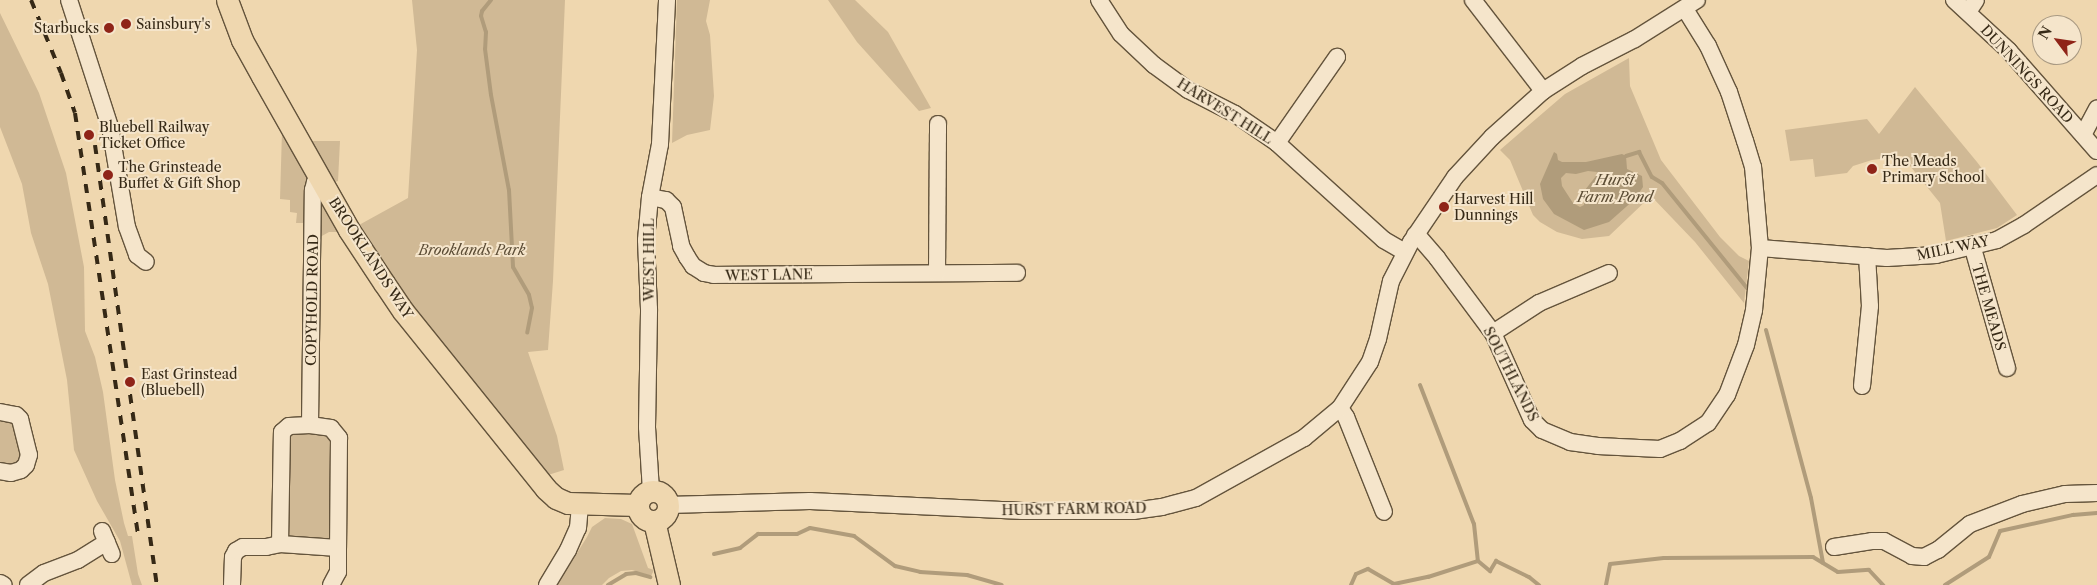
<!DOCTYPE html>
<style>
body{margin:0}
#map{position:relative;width:2097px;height:585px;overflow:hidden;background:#efd7af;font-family:"Libre Caslon Text",serif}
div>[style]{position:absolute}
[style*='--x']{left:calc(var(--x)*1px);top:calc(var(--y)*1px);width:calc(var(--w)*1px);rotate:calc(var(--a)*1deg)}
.green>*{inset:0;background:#d0b995}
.water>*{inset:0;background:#b09c7b}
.stream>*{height:4px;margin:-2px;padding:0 2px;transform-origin:2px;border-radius:2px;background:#b09c7b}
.roads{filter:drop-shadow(1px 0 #64543c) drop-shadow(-1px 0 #64543c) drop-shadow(0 1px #64543c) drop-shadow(0 -1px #64543c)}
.minor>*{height:16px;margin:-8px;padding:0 8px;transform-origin:8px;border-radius:8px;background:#f5e5cb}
.major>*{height:21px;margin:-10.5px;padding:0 10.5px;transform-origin:10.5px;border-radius:10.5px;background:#efd7af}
.major>.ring{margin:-10.5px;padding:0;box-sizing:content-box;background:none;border:21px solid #efd7af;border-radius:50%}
.rail>*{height:4px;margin-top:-2px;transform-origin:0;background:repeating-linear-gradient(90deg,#362916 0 9px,transparent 0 18px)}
.dots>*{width:14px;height:14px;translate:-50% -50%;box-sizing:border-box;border:2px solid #f5e5cb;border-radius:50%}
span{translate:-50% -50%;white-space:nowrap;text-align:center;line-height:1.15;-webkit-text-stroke:4px #f5e5cb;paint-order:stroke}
.poi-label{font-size:14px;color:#362916}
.left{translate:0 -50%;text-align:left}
.right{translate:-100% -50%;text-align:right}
.street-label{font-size:14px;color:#362916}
.park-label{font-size:14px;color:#5c4d36;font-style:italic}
.water-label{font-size:15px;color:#5b4c34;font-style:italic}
.north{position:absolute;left:2032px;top:15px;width:50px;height:50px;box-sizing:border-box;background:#f5e5cb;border:1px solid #a99a83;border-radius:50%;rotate:301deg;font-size:14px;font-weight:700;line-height:20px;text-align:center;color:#362916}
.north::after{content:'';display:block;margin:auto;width:18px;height:22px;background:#8f2418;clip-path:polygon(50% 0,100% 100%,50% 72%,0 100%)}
</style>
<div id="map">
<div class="green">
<div style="clip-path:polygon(412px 0,565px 0,553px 281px,548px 350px,528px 352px,557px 436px,564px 470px,548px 475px,411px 306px,359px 225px,408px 198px,417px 50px)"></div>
<div style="clip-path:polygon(677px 0,710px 0,706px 21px,710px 35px,714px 96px,710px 130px,687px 135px,672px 143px)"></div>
<div style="clip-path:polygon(828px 0,855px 0,888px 32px,931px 108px,919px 111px,857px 42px)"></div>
<div style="clip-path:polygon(0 13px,39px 93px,66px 173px,84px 267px,85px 331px,95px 357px,103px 392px,115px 480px,124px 523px,128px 536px,132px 536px,138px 574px,142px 585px,132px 585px,120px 541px,97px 501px,74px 450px,67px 380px,48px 284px,31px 233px,22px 184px,0 127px)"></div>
<div style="clip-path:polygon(1629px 58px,1630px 86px,1661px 160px,1720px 237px,1739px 256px,1749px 261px,1744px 303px,1695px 242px,1651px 196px,1609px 236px,1582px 239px,1557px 232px,1540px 222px,1533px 215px,1510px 160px,1500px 150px,1565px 94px)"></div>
<div style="clip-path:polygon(1915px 87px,1977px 162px,2017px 215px,1997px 228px,1946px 241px,1940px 203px,1902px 156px,1872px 160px,1853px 166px,1847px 173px,1815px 177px,1813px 159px,1790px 161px,1785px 130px,1867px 119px,1879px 134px)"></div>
<div style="clip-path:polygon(282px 131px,307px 173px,306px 223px,296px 223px,297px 213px,290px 212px,290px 200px,280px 199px)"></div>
<div style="clip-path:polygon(310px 141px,340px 141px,338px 181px,335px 182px)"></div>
<div style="clip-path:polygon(319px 195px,341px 232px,329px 232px,320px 237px)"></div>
<div style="clip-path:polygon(0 417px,11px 418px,24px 451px,18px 466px,0 467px)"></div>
<div style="clip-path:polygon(325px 431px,333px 437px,334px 534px,329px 542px,289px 538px,286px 534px,288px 437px,292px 432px)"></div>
<div style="clip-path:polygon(605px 518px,621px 519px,632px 524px,648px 568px,654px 570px,651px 576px,632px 570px,621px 571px,609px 578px,602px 585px,557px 585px,587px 537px,592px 527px)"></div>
</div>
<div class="water">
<div style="clip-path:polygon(evenodd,1554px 152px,1557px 154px,1558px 160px,1562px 162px,1586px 162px,1622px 154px,1626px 156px,1627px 169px,1642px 176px,1643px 187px,1635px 199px,1609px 222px,1584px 230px,1554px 214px,1543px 199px,1540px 184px,1554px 152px,1588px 171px,1597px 172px,1596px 176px,1585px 190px,1584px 205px,1580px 207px,1573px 203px,1562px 186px,1561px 178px,1566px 173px,1576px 174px,1588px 171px)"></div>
</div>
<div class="stream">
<div style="--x:491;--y:0;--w:14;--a:129"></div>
<div style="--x:482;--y:11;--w:5;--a:101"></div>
<div style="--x:481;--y:16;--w:17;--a:73"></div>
<div style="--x:486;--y:32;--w:17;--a:93"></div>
<div style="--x:485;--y:49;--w:46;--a:82.6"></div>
<div style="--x:491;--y:95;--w:97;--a:79.3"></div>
<div style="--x:509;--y:190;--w:77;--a:87"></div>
<div style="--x:513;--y:267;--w:32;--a:60"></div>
<div style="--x:529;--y:295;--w:13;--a:77"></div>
<div style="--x:532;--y:308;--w:25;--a:101"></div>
<div style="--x:1626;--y:156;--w:14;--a:-17"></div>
<div style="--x:1639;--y:152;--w:28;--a:63"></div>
<div style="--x:1652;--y:177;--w:12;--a:31"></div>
<div style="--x:1662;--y:183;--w:135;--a:51"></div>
<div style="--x:1766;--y:330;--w:174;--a:75"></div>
<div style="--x:1811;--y:498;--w:66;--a:79.5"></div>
<div style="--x:1420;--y:385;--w:149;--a:68.8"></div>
<div style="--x:1474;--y:524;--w:37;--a:84"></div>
<div style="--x:1478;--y:561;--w:16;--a:40"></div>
<div style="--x:1490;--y:571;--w:12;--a:-59"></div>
<div style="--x:1496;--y:561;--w:37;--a:26"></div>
<div style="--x:1529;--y:577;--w:13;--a:39"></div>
<div style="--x:714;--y:554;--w:27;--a:-13"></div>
<div style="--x:740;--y:548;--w:23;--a:-38"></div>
<div style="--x:758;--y:534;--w:39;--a:0"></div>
<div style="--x:797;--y:534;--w:14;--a:-25"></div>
<div style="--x:810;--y:528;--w:45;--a:10.3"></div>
<div style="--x:854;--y:536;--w:51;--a:36.2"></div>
<div style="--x:895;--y:566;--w:26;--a:13"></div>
<div style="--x:920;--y:572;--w:47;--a:3.7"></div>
<div style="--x:967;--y:575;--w:36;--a:16"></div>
<div style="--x:608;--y:585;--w:21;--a:-31"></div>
<div style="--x:626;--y:574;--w:10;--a:-6"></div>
<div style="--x:636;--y:573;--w:15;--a:16"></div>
<div style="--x:1351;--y:585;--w:12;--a:-66"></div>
<div style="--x:1356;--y:574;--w:13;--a:-23"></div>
<div style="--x:1368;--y:569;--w:30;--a:30"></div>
<div style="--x:1394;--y:584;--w:35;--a:-12"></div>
<div style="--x:1428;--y:577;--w:52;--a:-17.7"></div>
<div style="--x:1606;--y:585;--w:21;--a:-79"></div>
<div style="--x:1610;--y:564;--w:54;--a:-6.3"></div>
<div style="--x:1664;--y:558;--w:149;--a:-0.4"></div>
<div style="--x:1813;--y:557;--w:29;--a:31"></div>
<div style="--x:1838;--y:572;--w:31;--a:-4"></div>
<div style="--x:1869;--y:570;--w:21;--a:47"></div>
<div style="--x:1945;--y:585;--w:52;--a:-32.5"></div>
<div style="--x:1989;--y:557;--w:28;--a:-67"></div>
<div style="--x:2000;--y:531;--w:75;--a:-12.4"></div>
<div style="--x:2073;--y:515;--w:24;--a:-5"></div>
</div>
<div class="roads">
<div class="minor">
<div style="--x:69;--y:0;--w:133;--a:72.1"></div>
<div style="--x:110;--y:127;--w:101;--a:80.4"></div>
<div style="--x:127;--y:227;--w:30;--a:70"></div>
<div style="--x:137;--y:255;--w:11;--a:38"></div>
<div style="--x:1099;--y:0;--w:40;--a:57.1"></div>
<div style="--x:1121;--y:34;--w:45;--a:43.2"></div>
<div style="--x:1154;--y:65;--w:42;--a:36.3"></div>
<div style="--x:1188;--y:90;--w:53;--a:27.1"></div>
<div style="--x:1235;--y:114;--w:51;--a:34.6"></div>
<div style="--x:1277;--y:143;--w:144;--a:42.2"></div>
<div style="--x:1384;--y:240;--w:24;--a:30"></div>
<div style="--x:1473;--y:0;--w:115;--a:52.4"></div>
<div style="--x:1954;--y:0;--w:75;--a:42.8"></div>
<div style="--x:2009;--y:51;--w:133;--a:48.7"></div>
<div style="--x:1968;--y:12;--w:14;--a:-56"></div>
<div style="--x:2083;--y:135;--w:30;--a:-62"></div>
<div style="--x:1277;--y:143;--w:105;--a:-55.1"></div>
<div style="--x:650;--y:197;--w:16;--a:11"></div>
<div style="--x:666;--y:200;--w:10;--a:45"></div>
<div style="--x:673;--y:207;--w:40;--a:78"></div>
<div style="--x:681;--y:246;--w:13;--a:61"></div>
<div style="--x:687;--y:257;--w:11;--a:56"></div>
<div style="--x:693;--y:266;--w:13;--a:32"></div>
<div style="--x:704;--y:273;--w:10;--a:11"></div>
<div style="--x:714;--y:275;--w:303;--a:-0.4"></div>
<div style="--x:1415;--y:235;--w:4;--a:27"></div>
<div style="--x:1419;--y:237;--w:28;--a:49"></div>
<div style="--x:1437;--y:258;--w:94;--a:53.3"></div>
<div style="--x:1493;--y:333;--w:95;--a:65.9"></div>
<div style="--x:1532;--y:420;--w:14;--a:45"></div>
<div style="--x:1542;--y:430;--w:30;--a:23"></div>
<div style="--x:1570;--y:442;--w:28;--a:8"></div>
<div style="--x:1598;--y:446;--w:62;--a:2.8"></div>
<div style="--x:1660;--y:449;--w:22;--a:-22"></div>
<div style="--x:1680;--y:441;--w:33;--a:-33"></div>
<div style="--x:1708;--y:423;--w:34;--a:-56"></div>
<div style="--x:1727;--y:395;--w:53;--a:-69.2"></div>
<div style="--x:1746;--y:345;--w:36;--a:-77"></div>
<div style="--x:1754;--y:310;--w:62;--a:-84.5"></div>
<div style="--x:1760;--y:248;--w:81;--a:-94.9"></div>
<div style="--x:1753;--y:167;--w:27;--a:-107"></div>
<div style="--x:1745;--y:141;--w:52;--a:-108.1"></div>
<div style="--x:1729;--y:92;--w:51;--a:-114.5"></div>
<div style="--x:1708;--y:46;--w:44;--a:-121.9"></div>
<div style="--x:1972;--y:245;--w:128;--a:74.1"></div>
<div style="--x:1760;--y:248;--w:127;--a:4.5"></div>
<div style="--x:1887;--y:258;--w:49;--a:-3.5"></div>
<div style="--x:1936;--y:255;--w:63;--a:-13.8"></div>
<div style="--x:1997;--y:240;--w:31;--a:-29"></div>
<div style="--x:2024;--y:225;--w:88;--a:-34.4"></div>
<div style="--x:937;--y:273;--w:149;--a:-89.6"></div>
<div style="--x:1493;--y:333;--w:55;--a:-33.1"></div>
<div style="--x:1539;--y:303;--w:76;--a:-23.2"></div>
<div style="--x:1862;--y:386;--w:80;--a:-84.3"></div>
<div style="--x:1870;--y:306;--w:50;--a:-93.4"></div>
<div style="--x:1340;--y:408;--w:11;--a:56"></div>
<div style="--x:1346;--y:417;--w:102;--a:68.2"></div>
<div style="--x:0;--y:412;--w:16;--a:11"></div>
<div style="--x:16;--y:415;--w:6;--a:45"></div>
<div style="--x:20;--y:419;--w:37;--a:76"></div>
<div style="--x:29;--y:455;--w:10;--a:107"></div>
<div style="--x:26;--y:465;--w:7;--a:135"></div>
<div style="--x:21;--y:470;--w:10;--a:163"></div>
<div style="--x:11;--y:473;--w:11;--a:-170"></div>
<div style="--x:310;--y:425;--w:21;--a:8"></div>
<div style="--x:331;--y:428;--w:13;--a:51"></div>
<div style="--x:339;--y:438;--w:110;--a:90.5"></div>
<div style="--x:338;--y:548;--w:58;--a:-176.1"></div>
<div style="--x:280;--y:544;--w:112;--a:-89"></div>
<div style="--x:282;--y:432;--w:9;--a:-41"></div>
<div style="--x:289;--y:426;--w:21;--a:-3"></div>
<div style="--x:310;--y:425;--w:235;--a:-89.3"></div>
<div style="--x:313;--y:190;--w:8;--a:-76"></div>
<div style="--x:315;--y:182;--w:7;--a:-34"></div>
<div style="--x:651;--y:491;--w:64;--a:-93.6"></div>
<div style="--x:647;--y:427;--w:118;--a:-89"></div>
<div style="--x:649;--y:309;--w:69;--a:-92.5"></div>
<div style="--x:646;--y:240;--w:43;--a:-84.7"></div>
<div style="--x:650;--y:197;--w:54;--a:-79.3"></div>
<div style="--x:660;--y:144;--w:144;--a:-87.2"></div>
<div style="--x:668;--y:505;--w:142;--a:-1.6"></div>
<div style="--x:810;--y:501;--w:213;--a:2.7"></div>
<div style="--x:1023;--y:511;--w:110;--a:0"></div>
<div style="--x:1133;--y:511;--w:29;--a:-8"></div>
<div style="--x:1162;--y:507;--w:35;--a:-15"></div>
<div style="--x:1196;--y:498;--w:124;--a:-29.1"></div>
<div style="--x:1304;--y:438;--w:47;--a:-39.8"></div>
<div style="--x:1340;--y:408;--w:55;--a:-56.9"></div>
<div style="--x:1370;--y:362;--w:24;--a:-71"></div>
<div style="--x:1378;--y:339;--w:59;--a:-77.4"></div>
<div style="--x:1391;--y:281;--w:44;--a:-62.9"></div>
<div style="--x:1411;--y:242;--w:78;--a:-55.9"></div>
<div style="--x:1455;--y:177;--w:54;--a:-47.2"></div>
<div style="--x:1492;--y:137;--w:69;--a:-42"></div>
<div style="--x:1543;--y:91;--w:46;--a:-32.7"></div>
<div style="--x:1582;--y:66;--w:59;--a:-27"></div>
<div style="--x:1635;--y:39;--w:73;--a:-32.2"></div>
<div style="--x:102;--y:531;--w:25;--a:67"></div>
<div style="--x:1834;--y:547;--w:38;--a:-9"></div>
<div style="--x:1872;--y:541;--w:12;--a:0"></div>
<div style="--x:1884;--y:541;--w:32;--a:28"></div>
<div style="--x:1912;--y:556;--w:12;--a:5"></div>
<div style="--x:1924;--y:557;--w:16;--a:-27"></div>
<div style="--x:1938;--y:550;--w:41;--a:-39.1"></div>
<div style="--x:1970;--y:524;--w:56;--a:-21"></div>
<div style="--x:2022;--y:504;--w:44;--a:-13.1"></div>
<div style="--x:2065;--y:494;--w:32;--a:-2"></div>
<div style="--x:0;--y:583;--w:4;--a:27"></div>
<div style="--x:28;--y:585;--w:20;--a:-37"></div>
<div style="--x:44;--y:573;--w:36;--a:-21"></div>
<div style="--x:78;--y:560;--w:34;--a:-32"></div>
<div style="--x:232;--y:585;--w:28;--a:-88"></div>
<div style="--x:233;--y:557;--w:7;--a:-63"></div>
<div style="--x:236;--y:551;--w:8;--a:-30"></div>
<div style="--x:243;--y:547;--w:23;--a:0"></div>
<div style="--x:266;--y:547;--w:14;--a:-12"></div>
<div style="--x:331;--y:585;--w:15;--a:-62"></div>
<div style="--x:338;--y:572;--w:24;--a:-90"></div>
<div style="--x:547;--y:585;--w:41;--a:-59"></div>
<div style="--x:568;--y:550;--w:24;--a:-66"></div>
<div style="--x:578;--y:528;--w:23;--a:-85"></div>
</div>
<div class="major">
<div style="--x:227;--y:0;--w:43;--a:69.4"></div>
<div style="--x:242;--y:40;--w:41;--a:60.9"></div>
<div style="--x:262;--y:76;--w:177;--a:60.5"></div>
<div style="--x:349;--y:230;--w:64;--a:56.6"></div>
<div style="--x:384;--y:283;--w:34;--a:56"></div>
<div style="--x:403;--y:311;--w:228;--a:51.2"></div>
<div style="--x:546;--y:489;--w:13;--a:42"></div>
<div style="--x:556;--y:498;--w:13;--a:23"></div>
<div style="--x:568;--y:503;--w:69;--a:1.7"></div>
<div class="ring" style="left:638px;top:491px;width:9px;height:9px"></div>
<div style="--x:654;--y:521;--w:66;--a:76.8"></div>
</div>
</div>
<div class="rail">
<div style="--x:31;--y:0;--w:79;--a:67.7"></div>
<div style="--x:61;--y:73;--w:42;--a:70.7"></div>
<div style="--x:75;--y:113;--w:427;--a:81.5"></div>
<div style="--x:95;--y:145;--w:444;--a:82"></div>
</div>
<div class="dots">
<div style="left:126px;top:24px;background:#8f2418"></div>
<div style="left:109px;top:28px;background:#8f2418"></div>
<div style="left:89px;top:135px;background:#8f2418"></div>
<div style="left:1872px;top:169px;background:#8f2418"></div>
<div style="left:108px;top:175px;background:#8f2418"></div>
<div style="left:1444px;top:207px;background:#8f2418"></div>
<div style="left:130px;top:382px;background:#8f2418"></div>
</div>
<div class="poi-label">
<span class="left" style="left:136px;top:24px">Sainsbury's</span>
<span class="right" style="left:99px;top:28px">Starbucks</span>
<span class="left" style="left:99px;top:135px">Bluebell Railway<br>Ticket Office</span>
<span class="left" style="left:1882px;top:169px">The Meads<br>Primary School</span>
<span class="left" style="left:118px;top:175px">The Grinsteade<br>Buffet &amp; Gift Shop</span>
<span class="left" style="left:1454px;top:207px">Harvest Hill<br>Dunnings</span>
<span class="left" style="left:141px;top:382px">East Grinstead<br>(Bluebell)</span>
</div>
<div class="street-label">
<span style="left:2027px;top:74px;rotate:47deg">DUNNINGS ROAD</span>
<span style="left:1225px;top:111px;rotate:32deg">HARVEST HILL</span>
<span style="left:1953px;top:248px;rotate:-12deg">MILL WAY</span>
<span style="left:371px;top:258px;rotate:57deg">BROOKLANDS WAY</span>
<span style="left:649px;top:260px;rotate:-90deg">WEST HILL</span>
<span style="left:769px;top:275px;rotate:-1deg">WEST LANE</span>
<span style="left:312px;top:300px;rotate:-89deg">COPYHOLD ROAD</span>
<span style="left:1989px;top:307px;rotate:74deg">THE MEADS</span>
<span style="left:1511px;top:374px;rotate:63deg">SOUTHLANDS</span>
<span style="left:1074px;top:509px;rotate:-1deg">HURST FARM ROAD</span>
</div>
<div class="park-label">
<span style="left:472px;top:250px">Brooklands Park</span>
</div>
<div class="water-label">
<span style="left:1615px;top:188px">Hurst<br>Farm Pond</span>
</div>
<div class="north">N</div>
</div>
